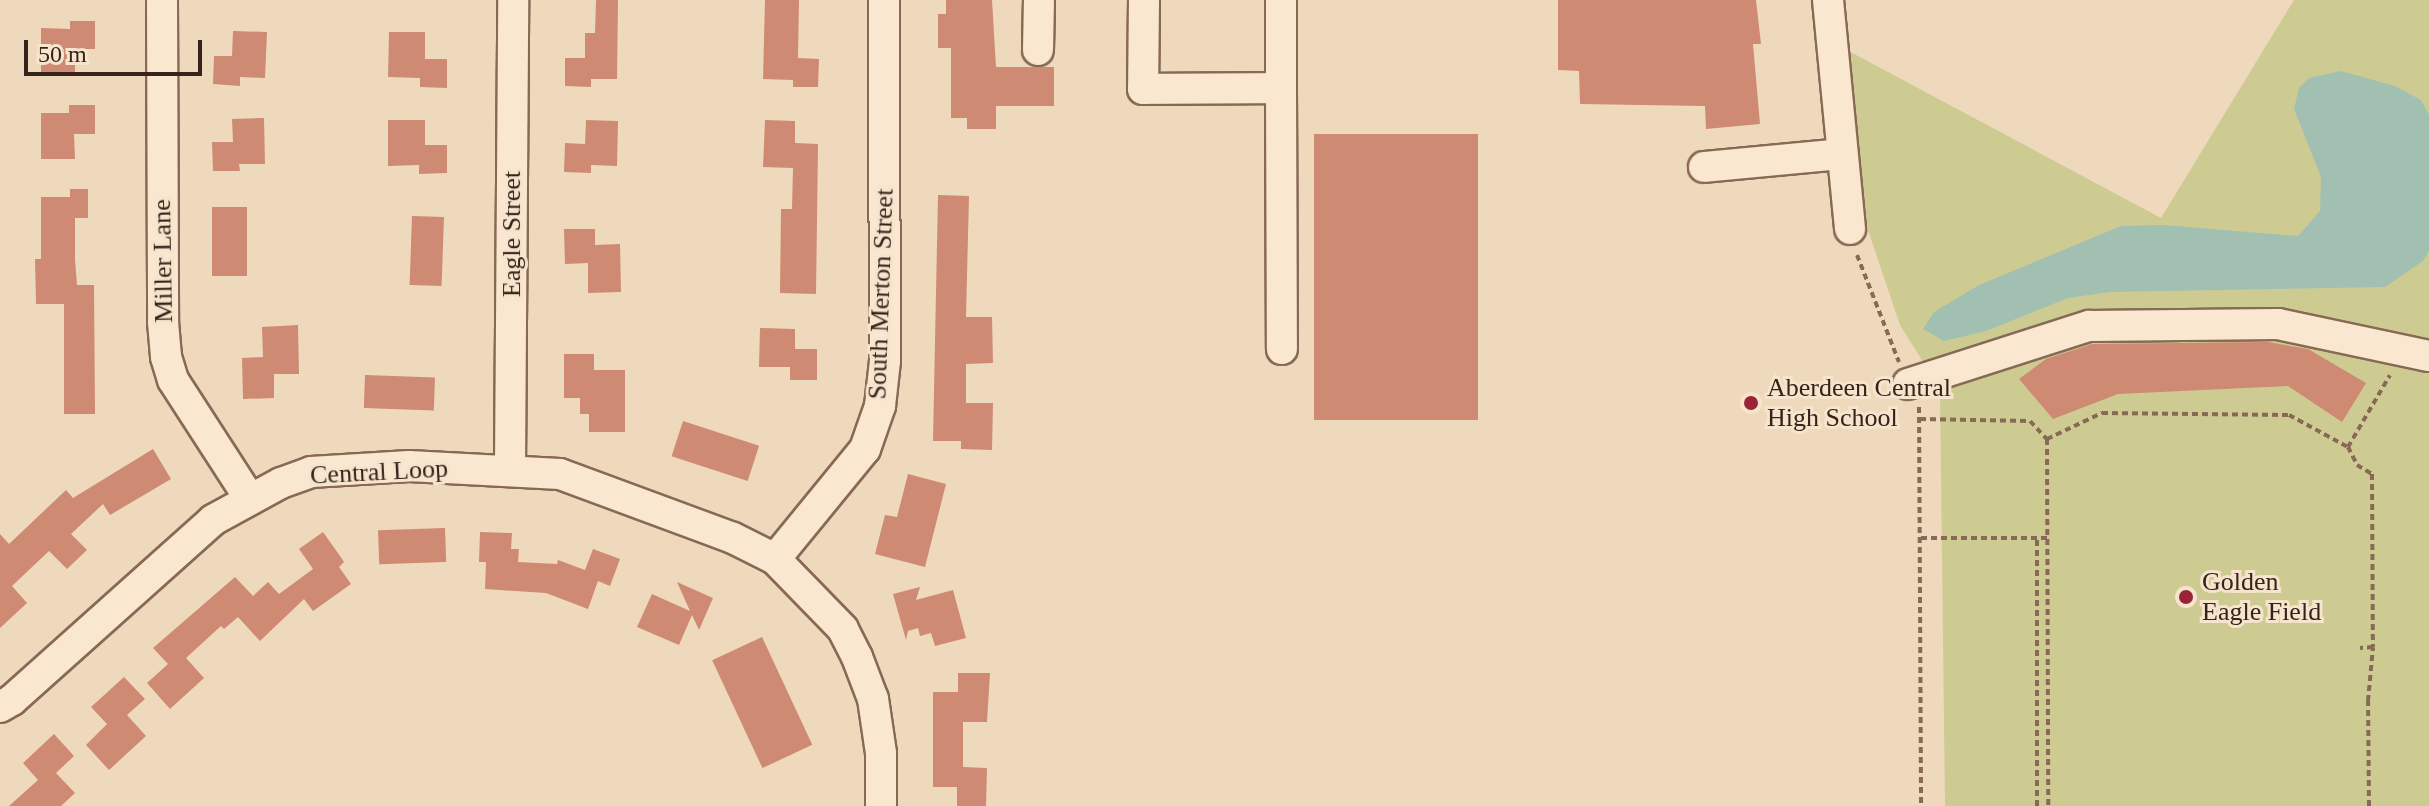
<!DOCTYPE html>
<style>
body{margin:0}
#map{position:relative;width:2429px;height:806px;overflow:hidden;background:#efd9bd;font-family:"Times New Roman",serif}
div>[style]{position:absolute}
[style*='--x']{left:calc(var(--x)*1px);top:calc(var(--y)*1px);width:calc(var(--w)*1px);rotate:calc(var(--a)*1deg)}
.green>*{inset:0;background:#cdcb91}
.water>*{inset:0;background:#a1c0b2}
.building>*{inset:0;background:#ce8a72;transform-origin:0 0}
.path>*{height:4px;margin-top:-2px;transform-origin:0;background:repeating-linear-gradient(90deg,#876956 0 6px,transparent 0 10px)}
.roads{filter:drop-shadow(2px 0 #876956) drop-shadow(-2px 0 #876956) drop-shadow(0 2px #876956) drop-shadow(0 -2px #876956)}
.minor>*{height:30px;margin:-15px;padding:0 15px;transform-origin:15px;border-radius:15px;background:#fae7d0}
.dots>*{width:22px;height:22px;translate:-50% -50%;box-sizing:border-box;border:4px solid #f6e4cd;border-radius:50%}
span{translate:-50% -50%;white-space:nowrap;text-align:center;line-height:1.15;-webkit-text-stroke:6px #f6e4cd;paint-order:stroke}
.street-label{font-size:26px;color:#36241b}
.poi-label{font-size:26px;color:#36241b}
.left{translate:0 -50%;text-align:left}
.scale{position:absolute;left:24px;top:40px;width:178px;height:36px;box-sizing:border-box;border:4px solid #36241b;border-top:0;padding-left:10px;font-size:24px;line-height:28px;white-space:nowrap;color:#36241b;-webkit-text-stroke:6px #f6e4cd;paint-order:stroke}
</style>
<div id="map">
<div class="green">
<div style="clip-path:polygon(2294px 0,2429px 0,2429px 806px,1945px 806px,1940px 389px,1900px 325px,1868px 230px,1843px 48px,2161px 218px)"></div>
</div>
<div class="water">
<div style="clip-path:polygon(2341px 71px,2395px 86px,2421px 100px,2429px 115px,2429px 251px,2423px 261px,2385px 287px,2110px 292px,2068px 298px,1986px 331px,1944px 341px,1923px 329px,1934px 312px,1979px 285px,2121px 226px,2163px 225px,2298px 236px,2320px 211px,2321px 177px,2294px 109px,2299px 88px,2309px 78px)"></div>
</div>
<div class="building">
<div style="clip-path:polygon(596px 0,618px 0,617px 79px,591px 79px,591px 87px,565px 86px,565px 58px,585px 58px,585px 33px,595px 33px)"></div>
<div style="clip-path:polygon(765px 0,799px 0,798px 58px,819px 59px,818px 87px,793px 87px,793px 80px,763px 79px)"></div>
<div style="clip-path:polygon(946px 0,992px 0,996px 67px,1054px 67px,1054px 106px,996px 106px,996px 129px,967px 129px,967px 118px,951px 118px,951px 48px,938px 48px,938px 14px,946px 14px)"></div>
<div style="clip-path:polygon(1558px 0,1756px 0,1761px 44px,1753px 44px,1760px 124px,1706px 129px,1705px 106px,1580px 104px,1579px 71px,1558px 70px)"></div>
<div style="clip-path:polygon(70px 21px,95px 21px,95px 49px,75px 49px,75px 75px,41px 74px,41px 28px,70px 29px)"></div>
<div style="clip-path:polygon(233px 31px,267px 32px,265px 78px,240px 77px,240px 86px,213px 84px,214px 56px,232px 56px)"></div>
<div style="clip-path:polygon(389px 32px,425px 32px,425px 59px,447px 59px,447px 88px,420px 87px,420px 78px,388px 77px)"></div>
<div style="clip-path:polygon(69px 105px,95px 105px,95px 134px,74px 134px,75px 159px,41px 159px,41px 113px,69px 113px)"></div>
<div style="clip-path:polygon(264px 118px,265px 164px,239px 164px,240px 171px,213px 171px,212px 142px,233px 142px,232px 119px)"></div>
<div style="clip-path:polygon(388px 120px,425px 120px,425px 145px,447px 145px,447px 173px,419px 174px,419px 165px,388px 166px)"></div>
<div style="clip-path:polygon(586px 120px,618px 121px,617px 166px,591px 165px,591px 173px,564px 172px,565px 143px,585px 144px)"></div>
<div style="clip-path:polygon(765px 120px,795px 121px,795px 143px,818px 144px,816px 294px,780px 293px,781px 209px,792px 209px,793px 168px,763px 167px)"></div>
<div style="left:1478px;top:134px;width:286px;height:164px;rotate:90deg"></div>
<div style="clip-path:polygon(70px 189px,88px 189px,88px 218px,75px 218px,75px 259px,77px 285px,94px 285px,95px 414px,64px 414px,64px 304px,36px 304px,35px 259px,41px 259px,41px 197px,70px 197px)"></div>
<div style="clip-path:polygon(938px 195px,969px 196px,966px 317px,992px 317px,993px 363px,966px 364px,966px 403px,993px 403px,992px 450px,961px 449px,961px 441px,933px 441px)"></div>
<div style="left:212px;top:207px;width:35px;height:69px"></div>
<div style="left:412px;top:216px;width:32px;height:69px;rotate:2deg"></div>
<div style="clip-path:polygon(564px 229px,595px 229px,595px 245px,620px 244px,621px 292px,588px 293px,588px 263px,565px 264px)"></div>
<div style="clip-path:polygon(298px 325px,299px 374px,274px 374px,274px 398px,243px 399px,242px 358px,263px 357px,262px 327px)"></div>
<div style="clip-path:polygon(760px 328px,795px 329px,795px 349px,817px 349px,817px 380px,790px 380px,790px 367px,759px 367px)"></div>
<div style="clip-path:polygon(2268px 342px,2308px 349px,2366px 383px,2342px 422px,2288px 386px,2118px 394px,2053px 419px,2019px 379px,2046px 359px,2092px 344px)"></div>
<div style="clip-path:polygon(564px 354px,594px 354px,594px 370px,625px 370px,625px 432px,589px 432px,589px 414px,580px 414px,580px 398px,564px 398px)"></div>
<div style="left:365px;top:375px;width:70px;height:33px;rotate:2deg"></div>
<div style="left:683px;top:421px;width:80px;height:37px;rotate:18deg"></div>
<div style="clip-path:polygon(153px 449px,171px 479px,110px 515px,103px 504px,71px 534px,87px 550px,67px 569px,49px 551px,12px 586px,27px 603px,0 628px,0 534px,9px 544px,66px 490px,73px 498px)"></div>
<div style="clip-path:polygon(908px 474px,946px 484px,925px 567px,875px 554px,885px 515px,897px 517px)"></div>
<div style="left:445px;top:528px;width:34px;height:67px;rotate:88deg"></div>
<div style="clip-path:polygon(323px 532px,340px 556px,344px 562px,339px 567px,351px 584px,313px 611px,304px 599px,260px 641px,238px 617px,224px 629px,221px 626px,186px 658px,204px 678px,170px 709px,147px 683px,168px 664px,153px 648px,235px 577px,253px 596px,268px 582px,279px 594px,313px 569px,299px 549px)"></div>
<div style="clip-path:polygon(480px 532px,512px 533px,511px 549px,519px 549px,518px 562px,557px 564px,558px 560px,585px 570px,593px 549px,620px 559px,610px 586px,598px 581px,588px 609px,546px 593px,485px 589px,486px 562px,479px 562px)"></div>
<div style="clip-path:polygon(677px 582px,713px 598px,699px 630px,692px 615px,679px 645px,637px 627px,652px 594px,690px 611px)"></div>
<div style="clip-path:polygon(920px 587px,916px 600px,953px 590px,966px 638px,935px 646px,931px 633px,920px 636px,918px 628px,908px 631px,906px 640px,893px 594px)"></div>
<div style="left:762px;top:637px;width:119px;height:55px;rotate:65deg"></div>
<div style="clip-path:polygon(958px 673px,990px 673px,987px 722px,963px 722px,963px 767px,987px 768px,986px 806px,957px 806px,957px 787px,933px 787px,933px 692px,958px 692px)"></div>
<div style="clip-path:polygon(124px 677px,145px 699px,127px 715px,146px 736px,109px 770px,86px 745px,107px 724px,91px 707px)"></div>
<div style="clip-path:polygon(54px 734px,74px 756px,56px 773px,75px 793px,61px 806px,9px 806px,38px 780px,23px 763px)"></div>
</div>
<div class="path">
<div style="--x:1857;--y:255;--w:115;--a:68.6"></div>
<div style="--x:1919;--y:407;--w:399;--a:89.7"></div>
<div style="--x:1920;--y:419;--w:110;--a:1"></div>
<div style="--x:2030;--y:421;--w:25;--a:47"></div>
<div style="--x:2047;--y:439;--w:367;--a:89.8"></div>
<div style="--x:2047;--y:439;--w:61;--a:-25.3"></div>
<div style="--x:2102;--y:413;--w:187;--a:0.6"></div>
<div style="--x:2289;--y:415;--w:67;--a:28.5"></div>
<div style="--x:2348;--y:447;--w:83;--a:-59.7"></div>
<div style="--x:2348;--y:447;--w:20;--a:63"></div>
<div style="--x:2357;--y:465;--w:17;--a:31"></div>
<div style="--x:2372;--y:474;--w:173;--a:89.7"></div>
<div style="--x:2373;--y:647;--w:13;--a:176"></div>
<div style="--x:1921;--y:538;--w:126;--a:0"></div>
<div style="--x:2037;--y:806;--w:268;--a:-90"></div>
<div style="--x:2369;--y:806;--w:105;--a:-90.5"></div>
<div style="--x:2368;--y:701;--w:54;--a:-84.7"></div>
</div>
<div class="roads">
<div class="minor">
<div style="--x:162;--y:0;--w:322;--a:89.8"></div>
<div style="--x:163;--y:322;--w:35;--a:85"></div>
<div style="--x:166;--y:357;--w:24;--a:73"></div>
<div style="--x:173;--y:380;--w:142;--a:57.1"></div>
<div style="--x:1144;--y:0;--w:89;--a:90.6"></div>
<div style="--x:1143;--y:89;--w:138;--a:-0.4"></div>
<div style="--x:1281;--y:88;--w:88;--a:-90"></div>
<div style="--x:1828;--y:0;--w:230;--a:84.5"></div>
<div style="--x:1038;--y:50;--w:50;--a:-88.9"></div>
<div style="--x:1281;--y:88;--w:261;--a:89.8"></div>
<div style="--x:1704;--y:167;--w:138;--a:-5.4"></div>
<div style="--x:1908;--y:384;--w:190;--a:-17.8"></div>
<div style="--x:2089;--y:326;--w:189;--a:-0.6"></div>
<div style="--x:2278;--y:324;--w:154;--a:12"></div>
<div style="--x:510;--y:468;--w:468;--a:-89.6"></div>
<div style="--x:0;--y:707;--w:14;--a:-30"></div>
<div style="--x:12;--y:700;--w:270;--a:-41.8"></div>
<div style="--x:213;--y:520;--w:77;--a:-28.6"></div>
<div style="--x:281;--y:483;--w:32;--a:-20"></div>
<div style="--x:311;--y:472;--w:98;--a:-3.5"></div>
<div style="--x:409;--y:466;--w:151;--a:3"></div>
<div style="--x:560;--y:474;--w:184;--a:20.3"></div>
<div style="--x:733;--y:538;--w:47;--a:26.6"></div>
<div style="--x:881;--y:806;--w:53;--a:-90"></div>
<div style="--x:881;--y:753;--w:55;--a:-98.4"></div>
<div style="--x:873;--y:699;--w:45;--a:-110.9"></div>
<div style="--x:857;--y:657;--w:31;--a:-117"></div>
<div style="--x:843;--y:629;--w:98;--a:-134.2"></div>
<div style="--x:775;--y:559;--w:142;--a:-50.7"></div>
<div style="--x:865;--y:449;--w:46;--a:-70.8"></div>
<div style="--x:880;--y:406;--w:45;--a:-83.7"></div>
<div style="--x:885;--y:361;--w:361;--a:-90.2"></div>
</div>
</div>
<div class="dots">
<div style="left:1751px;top:403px;background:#982437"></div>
<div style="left:2186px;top:597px;background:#982437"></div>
</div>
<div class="street-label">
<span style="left:512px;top:234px;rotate:-90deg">Eagle Street</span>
<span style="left:163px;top:261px;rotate:-91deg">Miller Lane</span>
<span style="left:881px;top:294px;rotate:-88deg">South Merton Street</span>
<span style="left:379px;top:472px;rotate:-3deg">Central Loop</span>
</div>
<div class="poi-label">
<span class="left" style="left:1767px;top:403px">Aberdeen Central<br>High School</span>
<span class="left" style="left:2202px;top:597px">Golden<br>Eagle Field</span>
</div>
<div class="scale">50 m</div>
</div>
